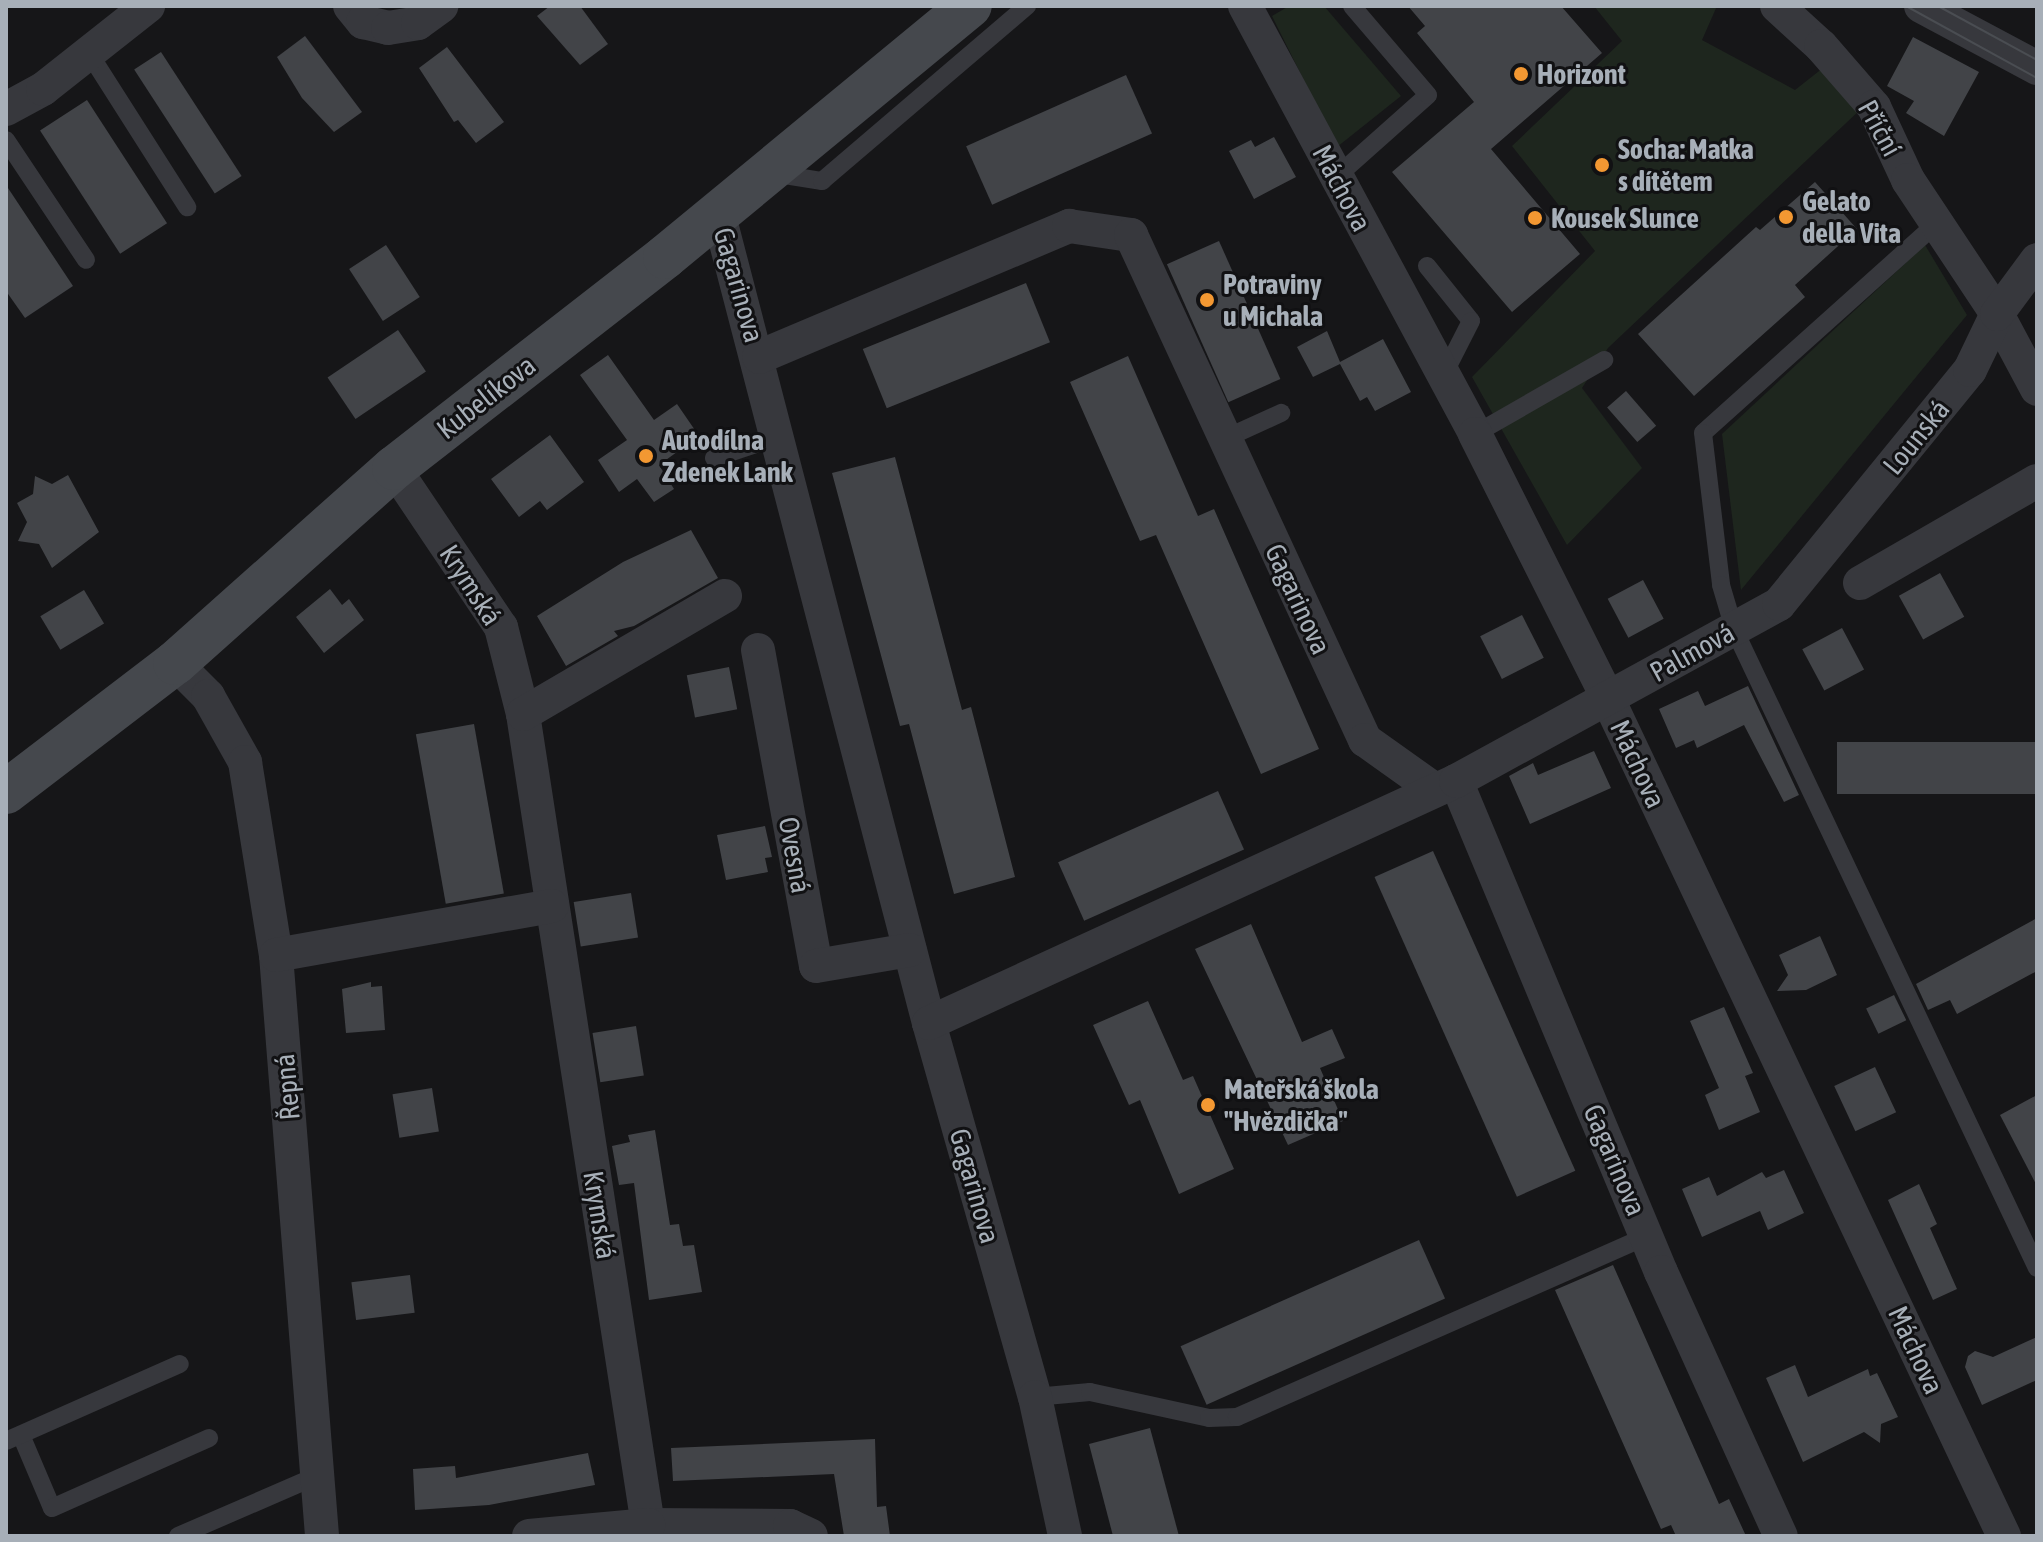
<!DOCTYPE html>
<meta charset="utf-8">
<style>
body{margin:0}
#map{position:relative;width:2043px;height:1542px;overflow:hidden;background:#161618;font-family:"Asap Condensed",sans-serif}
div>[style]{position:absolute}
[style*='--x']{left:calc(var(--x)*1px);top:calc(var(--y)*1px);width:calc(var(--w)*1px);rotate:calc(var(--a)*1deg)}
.green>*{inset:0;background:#1e261e}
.building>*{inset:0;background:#424448;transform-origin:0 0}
.lane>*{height:18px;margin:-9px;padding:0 9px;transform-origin:9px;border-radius:9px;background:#37383d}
.street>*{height:34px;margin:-17px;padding:0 17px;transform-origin:17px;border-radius:17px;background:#37383d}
.secondary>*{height:44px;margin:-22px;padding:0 22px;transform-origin:22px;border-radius:22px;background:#45484d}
.tram>*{height:2px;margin:-1px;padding:0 1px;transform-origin:1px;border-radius:1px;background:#4a4d52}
.dots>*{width:22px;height:22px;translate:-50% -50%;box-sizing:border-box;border:4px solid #111113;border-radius:50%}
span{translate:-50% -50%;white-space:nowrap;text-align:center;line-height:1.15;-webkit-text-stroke:6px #111113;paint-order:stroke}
.poi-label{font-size:28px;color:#a7afb8;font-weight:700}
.left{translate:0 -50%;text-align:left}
.street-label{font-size:28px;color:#a7afb8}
.frame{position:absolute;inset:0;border:8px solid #a7afb8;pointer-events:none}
</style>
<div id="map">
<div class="green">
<div style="clip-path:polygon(1289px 6px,1324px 6px,1401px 96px,1337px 147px,1272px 16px)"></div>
<div style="clip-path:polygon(1594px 6px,1717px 6px,1702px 40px,1795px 90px,1828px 64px,1862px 108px,1608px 348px,1582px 388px,1642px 468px,1567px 545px,1472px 377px,1595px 251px,1512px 146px,1622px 41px)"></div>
<div style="clip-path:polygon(1925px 245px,1967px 315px,1741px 590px,1722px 434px)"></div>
</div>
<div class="building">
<div style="clip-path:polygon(550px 6px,580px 6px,608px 44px,580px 65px,537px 16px)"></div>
<div style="clip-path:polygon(1408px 6px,1561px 6px,1602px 53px,1491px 149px,1580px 254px,1512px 312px,1392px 172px,1474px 102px,1417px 33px,1425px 26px)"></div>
<div style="clip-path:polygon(305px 36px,362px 112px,334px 132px,302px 98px,277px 57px)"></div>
<div style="clip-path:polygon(1913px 37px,1979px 72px,1944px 136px,1906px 113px,1914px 101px,1887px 86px)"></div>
<div style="clip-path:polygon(447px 47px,504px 122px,476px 143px,458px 120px,454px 122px,419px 68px)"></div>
<div style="left:161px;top:52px;width:148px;height:32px;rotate:57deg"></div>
<div style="left:1126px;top:75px;width:64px;height:175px;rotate:66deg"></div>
<div style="left:87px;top:100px;width:147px;height:56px;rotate:57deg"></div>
<div style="clip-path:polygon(1274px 137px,1296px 177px,1254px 199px,1229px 151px,1251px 140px,1255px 147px)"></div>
<div style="clip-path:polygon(1815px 182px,1857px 229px,1795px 285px,1805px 297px,1694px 396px,1638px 334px,1756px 227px,1760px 230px)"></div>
<div style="clip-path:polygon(6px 185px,73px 286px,25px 318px,6px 291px)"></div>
<div style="left:1219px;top:241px;width:151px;height:57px;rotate:66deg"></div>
<div style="left:386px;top:245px;width:62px;height:44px;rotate:57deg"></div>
<div style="left:1026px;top:283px;width:64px;height:176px;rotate:68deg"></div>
<div style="left:398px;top:330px;width:50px;height:85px;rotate:56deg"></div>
<div style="clip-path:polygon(1327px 331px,1340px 362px,1383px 339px,1411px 392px,1375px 411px,1367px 397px,1360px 401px,1340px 364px,1313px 377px,1297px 347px)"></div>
<div style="clip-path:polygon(608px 355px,654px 420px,677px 404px,699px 436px,659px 465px,674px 489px,654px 502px,637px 479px,619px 492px,598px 460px,627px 440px,580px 375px)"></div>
<div style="clip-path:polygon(1128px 356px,1198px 516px,1214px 509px,1319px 749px,1261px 774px,1156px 535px,1140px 541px,1070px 382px)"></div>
<div style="left:1626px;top:391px;width:46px;height:25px;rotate:49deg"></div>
<div style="clip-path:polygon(550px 435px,584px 482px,547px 510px,540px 501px,519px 517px,491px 479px)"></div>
<div style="clip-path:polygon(895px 457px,962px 710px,971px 707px,1015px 877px,954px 894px,909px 724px,900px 726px,832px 473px)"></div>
<div style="clip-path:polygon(68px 475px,99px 532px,52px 568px,39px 544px,18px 541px,27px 522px,17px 503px,33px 494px,35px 476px,52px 484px)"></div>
<div style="clip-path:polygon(691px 530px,718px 578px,634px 626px,614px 631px,618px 636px,566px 666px,537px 616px,623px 562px)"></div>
<div style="left:1940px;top:573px;width:50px;height:47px;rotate:61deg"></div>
<div style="left:1643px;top:580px;width:44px;height:40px;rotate:62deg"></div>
<div style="clip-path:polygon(330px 589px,342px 605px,349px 599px,364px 620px,324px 653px,296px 617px)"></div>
<div style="left:84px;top:590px;width:39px;height:51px;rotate:59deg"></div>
<div style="left:1522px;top:615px;width:48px;height:47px;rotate:63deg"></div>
<div style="left:1842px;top:628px;width:47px;height:45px;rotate:62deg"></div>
<div style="left:729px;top:667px;width:43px;height:43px;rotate:79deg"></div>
<div style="clip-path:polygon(1748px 686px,1799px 795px,1784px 802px,1744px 725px,1697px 748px,1694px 740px,1676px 748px,1659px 709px,1698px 691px,1705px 706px)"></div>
<div style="left:474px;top:724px;width:172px;height:59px;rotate:80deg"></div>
<div style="left:2037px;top:742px;width:52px;height:200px;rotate:90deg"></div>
<div style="clip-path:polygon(1594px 751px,1611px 788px,1530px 824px,1509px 776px,1533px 763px,1538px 775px)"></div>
<div style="left:1218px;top:791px;width:64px;height:175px;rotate:66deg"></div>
<div style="clip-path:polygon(765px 826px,772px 857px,765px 858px,768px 872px,726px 880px,717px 835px)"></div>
<div style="left:1433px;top:851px;width:350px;height:64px;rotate:66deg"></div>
<div style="left:631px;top:893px;width:45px;height:58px;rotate:81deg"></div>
<div style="clip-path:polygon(2037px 918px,2037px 971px,1957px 1014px,1950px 1000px,1928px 1010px,1916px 984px)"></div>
<div style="clip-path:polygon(1251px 924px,1302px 1042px,1332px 1029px,1345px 1058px,1320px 1068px,1343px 1121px,1288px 1145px,1195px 949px)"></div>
<div style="clip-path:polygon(1820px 936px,1837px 975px,1806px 990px,1777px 991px,1788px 975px,1779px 955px)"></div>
<div style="clip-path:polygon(371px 982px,371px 987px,382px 986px,385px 1030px,346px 1033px,342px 989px)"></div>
<div style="left:1894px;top:995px;width:28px;height:31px;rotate:64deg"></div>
<div style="clip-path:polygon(1148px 1001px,1183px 1080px,1193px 1076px,1234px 1169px,1179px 1194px,1140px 1100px,1129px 1105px,1093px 1025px)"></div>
<div style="clip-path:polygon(1724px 1007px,1753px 1073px,1745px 1076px,1760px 1112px,1719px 1130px,1705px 1095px,1719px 1088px,1690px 1021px)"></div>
<div style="left:636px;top:1026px;width:50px;height:44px;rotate:81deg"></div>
<div style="left:1875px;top:1067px;width:50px;height:45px;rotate:65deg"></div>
<div style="left:432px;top:1088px;width:44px;height:40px;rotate:81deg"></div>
<div style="clip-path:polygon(2037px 1095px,2037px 1186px,2000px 1115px)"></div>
<div style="clip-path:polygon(655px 1130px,670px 1225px,679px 1224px,683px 1246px,694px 1245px,702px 1292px,649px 1300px,634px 1183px,619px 1185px,612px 1146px,630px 1142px,628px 1135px)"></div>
<div style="clip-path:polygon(1784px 1170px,1804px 1213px,1768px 1230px,1760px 1211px,1702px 1237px,1682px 1189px,1709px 1177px,1717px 1196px,1762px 1172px,1766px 1178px)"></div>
<div style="clip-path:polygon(1919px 1184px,1937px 1224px,1930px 1228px,1957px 1289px,1933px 1300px,1888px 1200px)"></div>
<div style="left:1419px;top:1240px;width:64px;height:261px;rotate:66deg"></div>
<div style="clip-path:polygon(1613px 1265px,1719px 1504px,1729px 1499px,1746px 1536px,1676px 1536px,1671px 1525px,1661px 1529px,1555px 1290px)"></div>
<div style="left:410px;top:1275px;width:38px;height:59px;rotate:83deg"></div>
<div style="clip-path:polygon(2037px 1337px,2037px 1380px,1982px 1405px,1965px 1367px,1968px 1356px,1975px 1351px,1993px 1357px)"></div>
<div style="clip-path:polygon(1795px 1365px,1808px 1397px,1868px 1369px,1870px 1376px,1877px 1373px,1898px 1417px,1881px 1424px,1880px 1443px,1864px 1432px,1803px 1462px,1766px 1378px)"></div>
<div style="clip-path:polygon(1150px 1428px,1179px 1536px,1113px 1536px,1089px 1444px)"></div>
<div style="clip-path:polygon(875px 1439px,877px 1507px,886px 1506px,890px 1536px,844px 1536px,834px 1474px,673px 1481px,671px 1448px)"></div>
<div style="clip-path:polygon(588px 1453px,595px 1485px,489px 1505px,415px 1510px,413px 1469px,455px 1466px,456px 1478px)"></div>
</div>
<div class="lane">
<div style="--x:89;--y:53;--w:183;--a:57.5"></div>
<div style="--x:6;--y:140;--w:144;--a:56.3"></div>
<div style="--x:772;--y:173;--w:51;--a:9.1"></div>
<div style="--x:822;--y:181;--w:270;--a:-40.5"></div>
<div style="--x:1336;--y:177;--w:123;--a:-41.7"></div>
<div style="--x:1428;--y:95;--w:117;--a:-130.5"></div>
<div style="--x:1937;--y:223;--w:314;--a:138.1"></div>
<div style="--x:1703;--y:433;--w:153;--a:83.2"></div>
<div style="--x:1721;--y:585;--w:46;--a:73.5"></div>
<div style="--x:1734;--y:629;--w:707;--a:64.63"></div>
<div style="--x:1427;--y:266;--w:70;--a:51.3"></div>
<div style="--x:1471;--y:321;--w:62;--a:117"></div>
<div style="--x:1475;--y:434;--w:149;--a:-29.8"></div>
<div style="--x:1224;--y:439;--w:63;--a:-24.5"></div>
<div style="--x:714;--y:458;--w:66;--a:-18.4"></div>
<div style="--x:1035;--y:1397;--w:55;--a:-5.2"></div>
<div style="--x:1090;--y:1392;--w:122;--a:12.3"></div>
<div style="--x:1209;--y:1418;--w:28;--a:-2"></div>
<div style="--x:1237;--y:1417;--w:449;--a:-23.8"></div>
<div style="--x:21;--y:1435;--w:79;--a:67"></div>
<div style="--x:52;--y:1508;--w:172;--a:-24"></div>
<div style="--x:6;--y:1441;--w:190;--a:-23.9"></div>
<div style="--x:178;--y:1536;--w:154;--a:-23.4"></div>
</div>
<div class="street">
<div style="--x:350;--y:6;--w:21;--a:51"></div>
<div style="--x:363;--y:22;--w:26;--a:13"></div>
<div style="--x:388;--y:28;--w:30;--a:-9"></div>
<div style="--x:418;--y:23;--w:29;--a:-36"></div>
<div style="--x:1245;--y:6;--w:486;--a:61.7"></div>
<div style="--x:1475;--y:434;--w:297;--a:63.3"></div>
<div style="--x:1608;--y:699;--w:926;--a:64.68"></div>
<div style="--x:1777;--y:6;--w:59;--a:42.3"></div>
<div style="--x:1821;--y:46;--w:81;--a:49"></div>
<div style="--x:1874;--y:107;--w:81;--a:65"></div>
<div style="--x:1908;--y:180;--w:161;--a:56.4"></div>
<div style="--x:1997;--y:314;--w:85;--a:61.9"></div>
<div style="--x:1921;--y:6;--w:132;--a:28.1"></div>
<div style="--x:6;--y:109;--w:42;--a:-28.4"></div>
<div style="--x:43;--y:89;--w:134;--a:-38.3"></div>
<div style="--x:718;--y:212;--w:838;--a:75.42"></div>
<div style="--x:929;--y:1023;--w:389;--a:74.2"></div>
<div style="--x:1035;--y:1397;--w:142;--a:77.8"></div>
<div style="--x:759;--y:357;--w:337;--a:-22.9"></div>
<div style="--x:1069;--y:226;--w:63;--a:8.3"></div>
<div style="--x:1131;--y:235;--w:557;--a:65.14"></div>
<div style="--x:1365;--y:740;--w:86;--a:35.5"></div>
<div style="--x:394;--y:468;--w:192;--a:56.1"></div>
<div style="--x:501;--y:627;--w:90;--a:75.8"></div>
<div style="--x:523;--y:714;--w:821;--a:81.24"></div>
<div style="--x:648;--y:1525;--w:142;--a:0.4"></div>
<div style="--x:790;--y:1526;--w:23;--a:25"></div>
<div style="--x:1860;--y:583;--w:204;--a:-30"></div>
<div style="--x:758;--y:650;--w:321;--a:79.6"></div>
<div style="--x:816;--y:966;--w:95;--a:-9.7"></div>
<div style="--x:175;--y:663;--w:47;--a:45"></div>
<div style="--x:208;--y:696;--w:76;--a:60.7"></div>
<div style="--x:245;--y:762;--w:195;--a:80.9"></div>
<div style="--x:276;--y:955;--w:583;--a:85.47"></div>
<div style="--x:523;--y:714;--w:234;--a:-30.3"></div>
<div style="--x:1456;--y:781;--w:532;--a:67.34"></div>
<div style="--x:1661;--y:1272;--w:290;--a:65.6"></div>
<div style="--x:276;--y:955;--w:280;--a:-10.1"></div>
<div style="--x:929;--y:1023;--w:580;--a:-24.66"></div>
<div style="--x:1456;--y:781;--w:368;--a:-28.7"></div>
<div style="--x:1779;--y:604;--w:302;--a:-50.8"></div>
<div style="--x:1970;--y:370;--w:62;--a:-64.3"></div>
<div style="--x:1997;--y:314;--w:67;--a:-53.5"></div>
<div style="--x:529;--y:1536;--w:120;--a:-5.3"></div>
</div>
<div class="secondary">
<div style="--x:6;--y:792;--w:213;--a:-37.4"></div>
<div style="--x:175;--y:663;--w:293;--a:-41.7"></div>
<div style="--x:394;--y:468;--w:343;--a:-37.9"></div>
<div style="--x:665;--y:257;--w:395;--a:-39.5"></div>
</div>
<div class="tram">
<div style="--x:1906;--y:6;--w:149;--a:28.8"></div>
<div style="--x:1938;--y:6;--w:113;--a:28.6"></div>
</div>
<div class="dots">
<div style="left:1521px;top:74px;background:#f39832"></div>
<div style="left:1602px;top:165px;background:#f39832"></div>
<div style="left:1786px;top:217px;background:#f39832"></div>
<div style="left:1535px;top:218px;background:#f39832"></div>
<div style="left:1207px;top:300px;background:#f39832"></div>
<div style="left:646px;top:456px;background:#f39832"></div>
<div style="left:1208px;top:1105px;background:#f39832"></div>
</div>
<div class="poi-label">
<span class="left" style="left:1537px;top:74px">Horizont</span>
<span class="left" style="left:1618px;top:165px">Socha: Matka<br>s dítětem</span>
<span class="left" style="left:1802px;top:217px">Gelato<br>della Vita</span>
<span class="left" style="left:1551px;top:218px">Kousek Slunce</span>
<span class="left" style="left:1223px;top:300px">Potraviny<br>u Michala</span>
<span class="left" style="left:662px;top:456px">Autodílna<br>Zdenek Lank</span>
<span class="left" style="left:1224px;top:1105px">Mateřská škola<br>"Hvězdička"</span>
</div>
<div class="street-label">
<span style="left:1880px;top:128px;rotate:61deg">Příční</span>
<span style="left:1342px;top:188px;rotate:62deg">Máchova</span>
<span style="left:739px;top:285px;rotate:74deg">Gagarinova</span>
<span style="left:486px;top:397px;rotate:-38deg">Kubelíkova</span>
<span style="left:1916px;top:437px;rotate:-51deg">Lounská</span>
<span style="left:471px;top:585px;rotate:57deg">Krymská</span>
<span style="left:1298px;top:599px;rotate:65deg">Gagarinova</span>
<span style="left:1692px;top:652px;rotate:-29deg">Palmová</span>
<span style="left:1638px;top:764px;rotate:65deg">Máchova</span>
<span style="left:795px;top:855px;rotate:80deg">Ovesná</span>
<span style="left:287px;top:1087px;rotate:-95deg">Řepná</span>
<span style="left:1615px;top:1160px;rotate:67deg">Gagarinova</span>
<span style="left:975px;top:1186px;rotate:74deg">Gagarinova</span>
<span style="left:600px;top:1215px;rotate:81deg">Krymská</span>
<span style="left:1916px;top:1350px;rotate:65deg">Máchova</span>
</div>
<div class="frame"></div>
</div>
